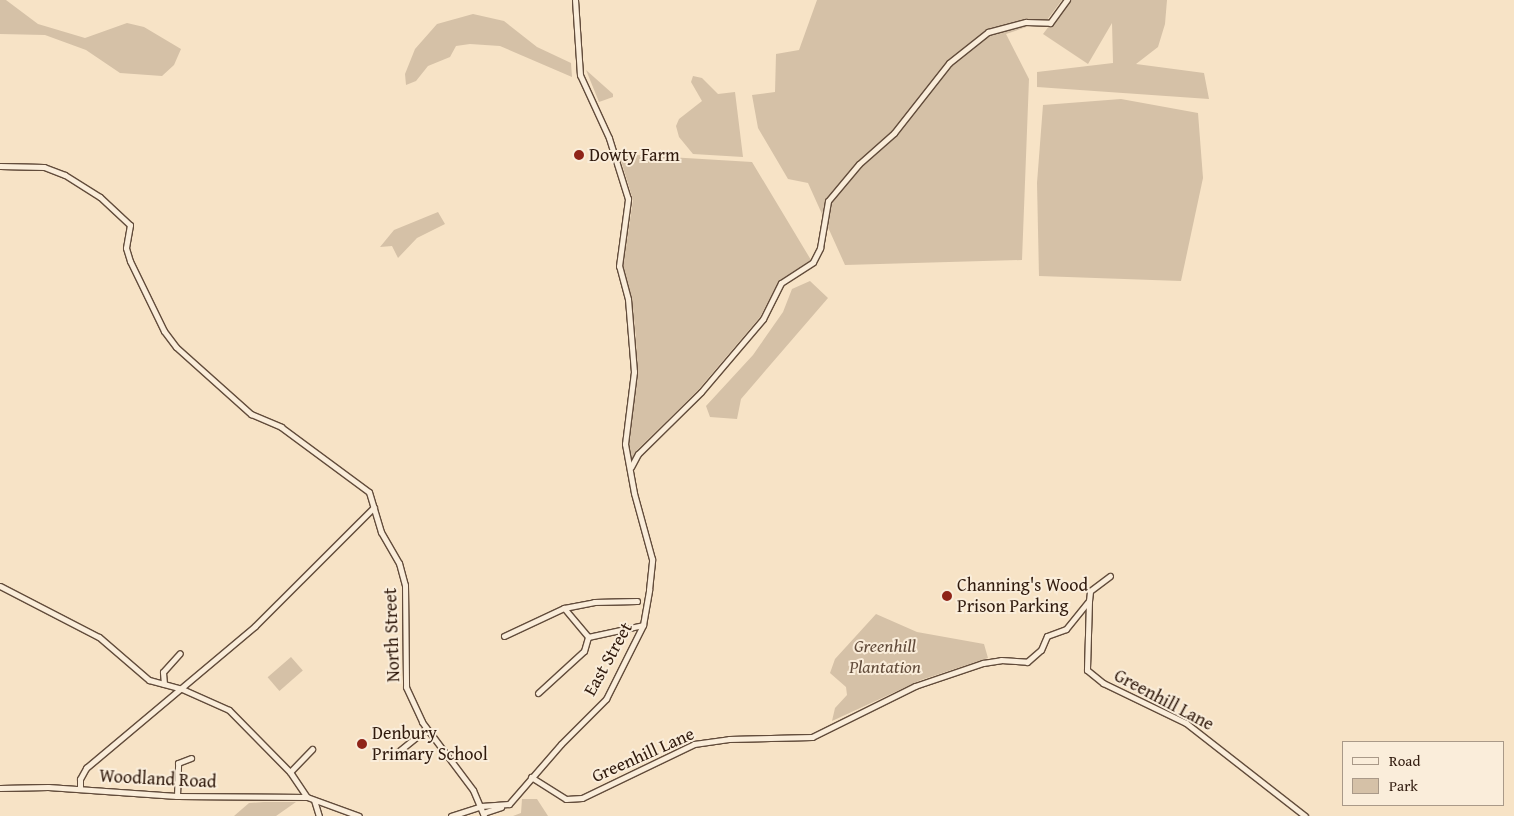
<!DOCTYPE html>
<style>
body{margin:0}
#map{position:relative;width:1514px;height:816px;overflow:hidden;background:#f7e3c6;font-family:"Gentium Book Plus",serif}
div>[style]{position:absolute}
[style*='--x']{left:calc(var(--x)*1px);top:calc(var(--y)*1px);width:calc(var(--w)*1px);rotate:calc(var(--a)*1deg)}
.green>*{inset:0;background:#d5c1a7;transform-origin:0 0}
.roads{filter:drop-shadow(1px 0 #624c3b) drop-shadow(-1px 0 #624c3b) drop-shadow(0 1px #624c3b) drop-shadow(0 -1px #624c3b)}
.street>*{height:5px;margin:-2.5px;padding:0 2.5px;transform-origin:2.5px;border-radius:2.5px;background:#faedda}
.dots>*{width:14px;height:14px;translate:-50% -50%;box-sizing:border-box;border:2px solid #faedda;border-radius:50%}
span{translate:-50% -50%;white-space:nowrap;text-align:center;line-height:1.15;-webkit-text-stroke:4px #faedda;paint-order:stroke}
.poi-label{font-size:18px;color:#301a0d}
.left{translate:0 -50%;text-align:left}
.street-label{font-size:18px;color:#301a0d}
.park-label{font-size:18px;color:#624c3b;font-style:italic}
.legend{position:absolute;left:1342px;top:741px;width:162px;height:65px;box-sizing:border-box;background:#faedda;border:1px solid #a99988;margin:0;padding:6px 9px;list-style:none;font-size:15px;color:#301a0d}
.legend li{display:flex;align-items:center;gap:10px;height:25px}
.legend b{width:25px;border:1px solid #a99988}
</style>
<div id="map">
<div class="green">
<div style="clip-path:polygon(0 0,6px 0,38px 24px,85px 38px,127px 23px,144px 27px,181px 49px,174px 65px,162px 76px,120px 73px,86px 50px,45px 35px,0 34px)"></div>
<div style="clip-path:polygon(817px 0,1062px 0,1047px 20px,1006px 34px,1029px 79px,1022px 260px,845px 265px,808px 183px,788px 179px,758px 128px,752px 95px,775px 92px,776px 54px,799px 50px)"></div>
<div style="clip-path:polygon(1069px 0,1167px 0,1165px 24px,1158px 47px,1136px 64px,1204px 73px,1209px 99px,1037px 87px,1037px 72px,1113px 63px,1112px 23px,1088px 64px,1043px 34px)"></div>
<div style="clip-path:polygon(473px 14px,504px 21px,537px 47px,571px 63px,572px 77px,500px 46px,470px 44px,456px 46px,450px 57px,428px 66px,416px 81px,406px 85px,405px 74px,415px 49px,437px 24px)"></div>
<div style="clip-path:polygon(586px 70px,613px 94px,613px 97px,599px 102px)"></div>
<div style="clip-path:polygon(693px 76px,702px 78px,718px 94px,735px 92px,743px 157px,693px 154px,679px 137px,676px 126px,679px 119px,702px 101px,691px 82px)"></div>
<div style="clip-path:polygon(1121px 99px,1198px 113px,1203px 178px,1181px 281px,1039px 276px,1037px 183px,1043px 105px)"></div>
<div style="clip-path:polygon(619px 154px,752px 162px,811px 260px,779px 281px,760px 317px,698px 390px,636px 451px,631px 462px,627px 445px,637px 373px,636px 338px,632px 299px,623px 266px,633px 200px)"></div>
<div style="clip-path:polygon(438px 212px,445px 224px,417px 238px,398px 258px,392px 246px,380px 247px,394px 230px)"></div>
<div style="clip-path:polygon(810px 281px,828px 298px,741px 399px,737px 419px,710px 417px,706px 406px,753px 355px,783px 312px,792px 289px)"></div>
<div style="clip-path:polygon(876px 614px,917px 632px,984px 644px,988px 658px,921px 680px,832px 721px,835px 708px,847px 695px,846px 687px,830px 673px,835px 659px)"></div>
<div style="left:291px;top:657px;width:18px;height:31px;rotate:49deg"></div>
<div style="clip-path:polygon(522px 799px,537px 799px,548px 816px,513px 816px,521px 813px)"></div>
<div style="clip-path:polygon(264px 802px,296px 802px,276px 816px,234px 816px,249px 803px)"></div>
</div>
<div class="roads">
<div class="street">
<div style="--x:0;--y:166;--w:44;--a:1.3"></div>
<div style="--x:44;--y:167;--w:22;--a:21"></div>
<div style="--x:65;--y:175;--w:41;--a:32.2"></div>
<div style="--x:100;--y:197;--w:41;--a:43"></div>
<div style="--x:130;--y:225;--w:23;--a:100"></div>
<div style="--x:126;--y:248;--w:14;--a:73"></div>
<div style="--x:130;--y:261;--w:78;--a:64.1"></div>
<div style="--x:164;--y:331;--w:20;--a:53"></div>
<div style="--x:176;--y:347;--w:101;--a:41.8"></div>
<div style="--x:251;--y:414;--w:33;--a:23"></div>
<div style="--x:281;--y:427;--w:109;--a:36.5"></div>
<div style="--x:369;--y:492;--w:42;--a:73.3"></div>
<div style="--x:381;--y:532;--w:36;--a:60"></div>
<div style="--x:399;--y:563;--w:23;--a:75"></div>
<div style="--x:405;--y:585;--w:102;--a:89.4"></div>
<div style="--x:406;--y:687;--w:38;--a:65"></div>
<div style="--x:422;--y:722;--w:85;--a:53.1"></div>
<div style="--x:473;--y:790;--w:28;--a:67"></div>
<div style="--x:631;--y:467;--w:15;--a:-62"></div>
<div style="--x:638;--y:454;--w:88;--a:-44.5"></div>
<div style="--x:701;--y:392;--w:96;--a:-49.7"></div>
<div style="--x:763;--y:319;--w:40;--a:-63.4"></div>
<div style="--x:781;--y:283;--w:38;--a:-33"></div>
<div style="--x:813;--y:262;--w:16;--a:-63"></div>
<div style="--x:820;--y:248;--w:48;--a:-80.3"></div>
<div style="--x:828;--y:201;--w:48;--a:-50"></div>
<div style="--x:859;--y:164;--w:47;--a:-41.5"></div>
<div style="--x:894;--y:133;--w:89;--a:-51.8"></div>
<div style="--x:949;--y:63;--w:50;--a:-38.5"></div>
<div style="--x:988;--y:32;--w:39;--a:-15"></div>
<div style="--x:1026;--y:22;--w:24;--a:2"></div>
<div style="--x:1050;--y:23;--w:29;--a:-54"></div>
<div style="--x:0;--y:586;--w:111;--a:27.3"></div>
<div style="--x:99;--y:637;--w:66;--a:40.7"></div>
<div style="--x:149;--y:680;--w:34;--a:15"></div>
<div style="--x:182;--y:689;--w:51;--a:24.1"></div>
<div style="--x:229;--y:710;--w:87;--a:45.5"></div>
<div style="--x:290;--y:772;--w:30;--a:56"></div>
<div style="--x:1089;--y:601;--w:69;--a:91.7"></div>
<div style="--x:1087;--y:670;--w:21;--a:39"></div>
<div style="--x:1103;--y:683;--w:92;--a:25.7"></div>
<div style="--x:1186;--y:723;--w:151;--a:38"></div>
<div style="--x:564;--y:608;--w:38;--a:50"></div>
<div style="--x:504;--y:636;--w:66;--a:-25"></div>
<div style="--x:564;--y:608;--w:31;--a:-11"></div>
<div style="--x:594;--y:602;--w:43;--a:-1.3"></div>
<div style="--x:164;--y:684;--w:12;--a:-95"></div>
<div style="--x:163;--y:672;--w:25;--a:-48"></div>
<div style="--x:538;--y:693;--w:62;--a:-42.4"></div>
<div style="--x:584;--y:651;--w:15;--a:-74"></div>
<div style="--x:588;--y:637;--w:56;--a:-12.3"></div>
<div style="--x:399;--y:751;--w:35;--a:-39"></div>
<div style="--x:290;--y:772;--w:32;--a:-46"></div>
<div style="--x:531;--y:777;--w:41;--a:32.2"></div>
<div style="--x:566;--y:799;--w:16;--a:-4"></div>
<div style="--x:582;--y:798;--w:124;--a:-25.7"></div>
<div style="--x:694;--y:744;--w:35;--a:-8"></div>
<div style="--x:729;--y:739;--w:83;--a:-1.4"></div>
<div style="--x:812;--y:737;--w:115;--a:-26.3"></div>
<div style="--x:915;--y:686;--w:72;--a:-18.7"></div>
<div style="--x:983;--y:663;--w:18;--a:-9"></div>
<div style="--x:1001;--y:660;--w:26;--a:4"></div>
<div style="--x:1027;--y:662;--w:18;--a:-41"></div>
<div style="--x:1041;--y:650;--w:15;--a:-67"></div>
<div style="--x:1047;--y:636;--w:20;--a:-20"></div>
<div style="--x:1066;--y:629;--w:36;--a:-51"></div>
<div style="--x:1089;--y:601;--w:10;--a:-84"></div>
<div style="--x:1090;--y:591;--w:25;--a:-37"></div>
<div style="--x:0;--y:788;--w:48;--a:-1.2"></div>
<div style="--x:48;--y:787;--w:129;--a:4"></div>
<div style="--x:177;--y:796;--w:130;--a:0.4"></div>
<div style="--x:307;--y:797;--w:55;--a:20.1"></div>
<div style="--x:80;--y:789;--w:10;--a:-90"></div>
<div style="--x:80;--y:779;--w:13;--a:-61"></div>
<div style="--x:86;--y:768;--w:221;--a:-40"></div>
<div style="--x:255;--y:626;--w:168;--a:-45"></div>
<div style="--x:177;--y:796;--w:33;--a:-88"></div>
<div style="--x:178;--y:763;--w:14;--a:-21"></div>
<div style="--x:314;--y:800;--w:17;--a:73"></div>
<div style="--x:483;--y:813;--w:19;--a:-18"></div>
<div style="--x:451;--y:816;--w:32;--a:-18"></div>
<div style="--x:481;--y:806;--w:28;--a:-4"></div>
<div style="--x:509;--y:804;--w:79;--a:-49.1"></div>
<div style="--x:561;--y:744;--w:64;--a:-45"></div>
<div style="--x:606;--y:699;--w:83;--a:-63.4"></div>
<div style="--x:643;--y:625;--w:36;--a:-80"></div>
<div style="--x:649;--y:590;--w:31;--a:-84"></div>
<div style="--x:652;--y:559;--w:68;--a:-105.3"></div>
<div style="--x:634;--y:493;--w:50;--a:-100.4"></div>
<div style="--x:625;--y:444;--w:73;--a:-82.9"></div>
<div style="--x:634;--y:372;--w:73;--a:-94.7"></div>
<div style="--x:628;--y:299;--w:34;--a:-105"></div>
<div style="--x:619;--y:266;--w:68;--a:-82.3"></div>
<div style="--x:628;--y:199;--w:64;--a:-107.3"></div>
<div style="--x:609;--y:138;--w:69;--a:-114.7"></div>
<div style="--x:580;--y:75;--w:75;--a:-93.8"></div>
</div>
</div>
<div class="dots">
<div style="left:579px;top:155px;background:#8f2418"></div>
<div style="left:947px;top:596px;background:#8f2418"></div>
<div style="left:362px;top:744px;background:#8f2418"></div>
</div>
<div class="poi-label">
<span class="left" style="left:589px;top:155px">Dowty Farm</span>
<span class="left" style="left:957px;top:596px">Channing's Wood<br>Prison Parking</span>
<span class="left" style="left:372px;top:744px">Denbury<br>Primary School</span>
</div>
<div class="street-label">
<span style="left:392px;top:635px;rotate:-92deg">North Street</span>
<span style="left:608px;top:659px;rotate:-61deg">East Street</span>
<span style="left:1164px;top:700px;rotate:28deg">Greenhill Lane</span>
<span style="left:643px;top:755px;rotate:-24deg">Greenhill Lane</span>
<span style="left:158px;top:779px;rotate:3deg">Woodland Road</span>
</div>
<div class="park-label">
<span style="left:885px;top:657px">Greenhill<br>Plantation</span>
</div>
<ul class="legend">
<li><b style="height:6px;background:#faedda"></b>Road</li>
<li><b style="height:14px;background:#d5c1a7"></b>Park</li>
</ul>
</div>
